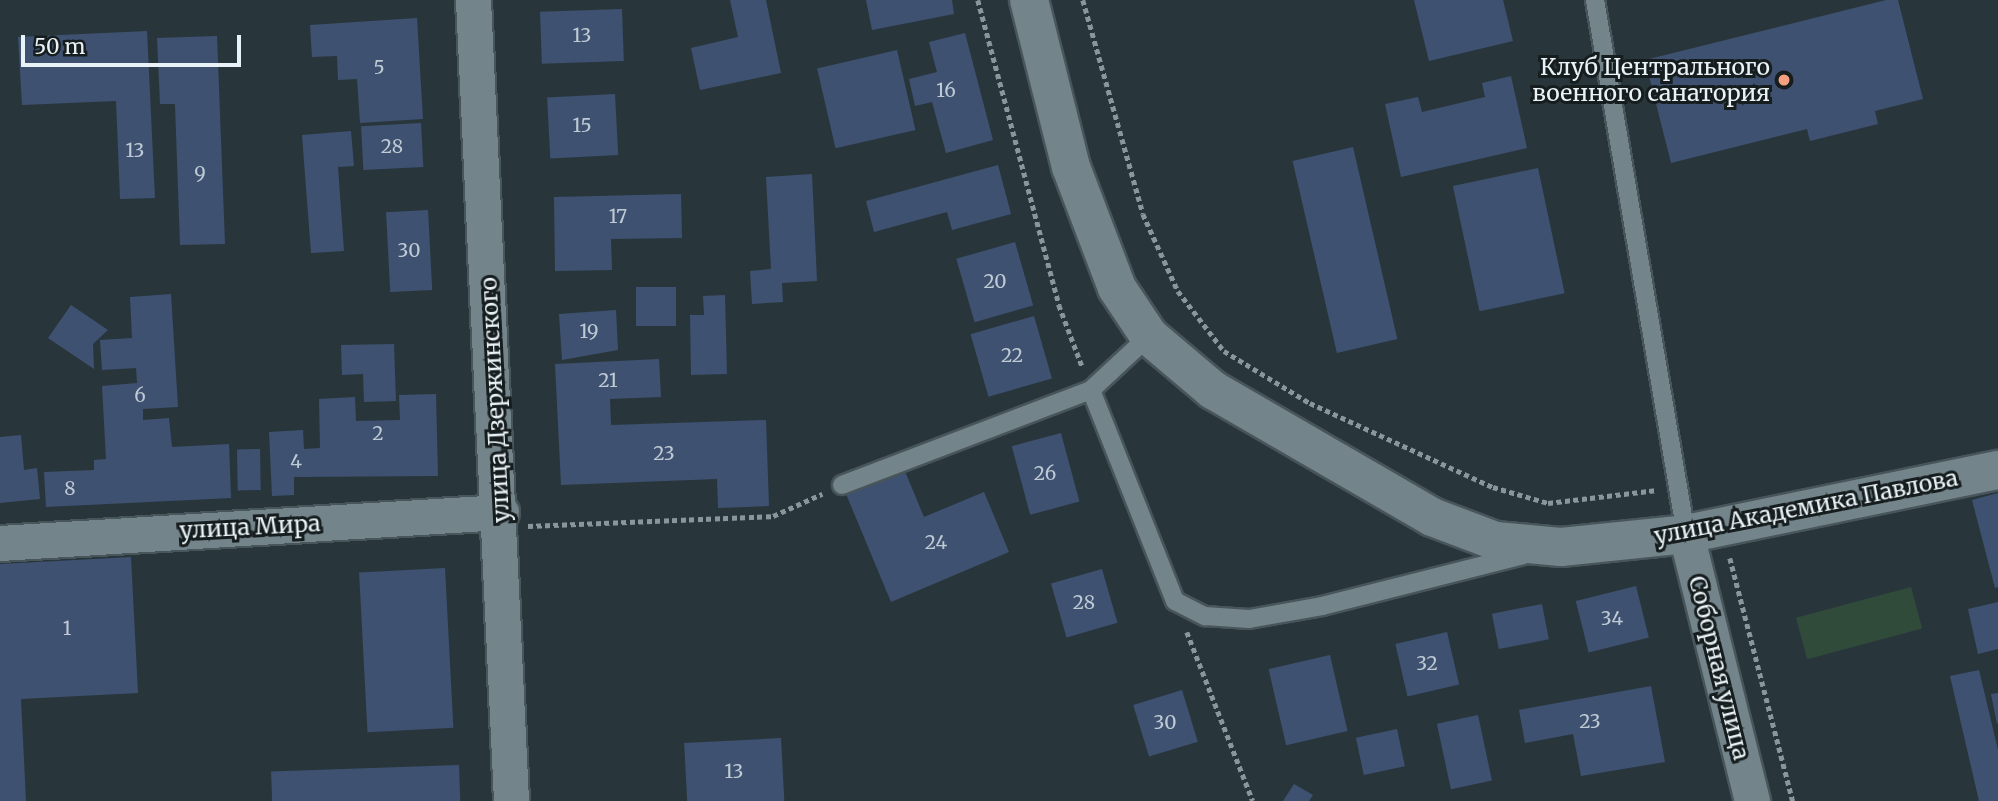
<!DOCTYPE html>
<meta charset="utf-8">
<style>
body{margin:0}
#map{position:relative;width:1998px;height:801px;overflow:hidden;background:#28363c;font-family:Merriweather,serif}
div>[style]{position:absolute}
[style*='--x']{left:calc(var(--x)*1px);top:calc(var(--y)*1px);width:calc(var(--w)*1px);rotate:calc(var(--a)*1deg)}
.green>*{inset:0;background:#314b3b;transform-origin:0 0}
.building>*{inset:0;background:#3f5170;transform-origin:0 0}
.path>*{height:4.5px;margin-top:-2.25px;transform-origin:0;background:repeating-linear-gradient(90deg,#8b969b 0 5px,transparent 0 8.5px)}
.roads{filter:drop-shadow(2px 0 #48555a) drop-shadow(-2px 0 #48555a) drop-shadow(0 2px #48555a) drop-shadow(0 -2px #48555a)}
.service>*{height:18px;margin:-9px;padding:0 9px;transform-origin:9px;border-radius:9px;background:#74848b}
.minor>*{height:35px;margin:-17.5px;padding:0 17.5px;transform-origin:17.5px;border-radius:17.5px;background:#74848b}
.tertiary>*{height:38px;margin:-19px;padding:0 19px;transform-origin:19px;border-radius:19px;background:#74848b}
.dots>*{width:19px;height:19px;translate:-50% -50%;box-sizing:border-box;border:4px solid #161d1f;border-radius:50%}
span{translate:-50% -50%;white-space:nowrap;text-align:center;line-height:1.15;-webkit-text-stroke:6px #161d1f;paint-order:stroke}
.number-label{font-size:19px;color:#becad4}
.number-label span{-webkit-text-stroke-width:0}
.poi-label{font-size:23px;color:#e9f2f6}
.right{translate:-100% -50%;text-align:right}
.street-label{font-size:23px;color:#e9f2f6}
.scale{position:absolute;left:21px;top:35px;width:220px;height:32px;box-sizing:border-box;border:4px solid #e9f2f6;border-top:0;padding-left:9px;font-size:21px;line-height:24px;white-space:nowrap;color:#e9f2f6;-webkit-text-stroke:5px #161d1f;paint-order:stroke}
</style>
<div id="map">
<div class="green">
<div style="left:1911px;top:587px;width:43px;height:119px;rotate:75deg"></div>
</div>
<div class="building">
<div style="clip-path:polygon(730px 0,766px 0,781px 73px,700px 90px,691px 48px,738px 37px)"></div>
<div style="clip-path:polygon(866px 0,952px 0,954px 14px,872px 30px)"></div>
<div style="clip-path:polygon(1414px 0,1503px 0,1513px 41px,1429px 61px)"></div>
<div style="clip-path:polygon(1886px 0,1898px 0,1923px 99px,1875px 111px,1878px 124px,1810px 141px,1807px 129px,1671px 163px,1645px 60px)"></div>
<div style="left:622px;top:9px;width:52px;height:82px;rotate:88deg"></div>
<div style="clip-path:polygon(417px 18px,423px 119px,360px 123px,357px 79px,338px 80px,337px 56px,312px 57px,310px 25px)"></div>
<div style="clip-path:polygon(147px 31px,155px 198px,120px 199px,116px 101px,22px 105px,18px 37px)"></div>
<div style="clip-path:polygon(965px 33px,993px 140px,946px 153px,932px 102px,915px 106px,909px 79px,937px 72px,929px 42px)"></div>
<div style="clip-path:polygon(217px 36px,225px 244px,180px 245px,175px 104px,160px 104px,157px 38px)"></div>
<div style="left:897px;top:50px;width:82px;height:82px;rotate:77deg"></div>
<div style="clip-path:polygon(1511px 76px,1527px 148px,1401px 177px,1385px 104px,1418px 97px,1422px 112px,1485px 97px,1482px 83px)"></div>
<div style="left:615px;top:94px;width:61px;height:68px;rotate:87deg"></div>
<div style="left:421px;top:123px;width:44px;height:60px;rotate:87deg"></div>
<div style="clip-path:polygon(351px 131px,354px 166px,338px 167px,344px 251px,311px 253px,302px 135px)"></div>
<div style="left:1353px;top:147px;width:197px;height:62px;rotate:77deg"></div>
<div style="clip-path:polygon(998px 165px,1011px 214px,952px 230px,947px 212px,874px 232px,866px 201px)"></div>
<div style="left:1538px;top:168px;width:128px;height:87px;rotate:78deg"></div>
<div style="clip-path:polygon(812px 174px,817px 281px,782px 283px,783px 302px,752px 304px,750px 271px,771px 269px,766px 177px)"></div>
<div style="clip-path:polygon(681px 194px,682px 238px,611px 239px,612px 270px,555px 271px,554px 197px)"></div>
<div style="left:428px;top:210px;width:80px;height:42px;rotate:87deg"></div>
<div style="left:1015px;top:242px;width:66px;height:61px;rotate:74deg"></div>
<div style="left:636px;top:287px;width:40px;height:39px"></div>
<div style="clip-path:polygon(171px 294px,178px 407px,143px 409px,143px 420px,169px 418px,172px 447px,229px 444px,231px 498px,46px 507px,44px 472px,94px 470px,94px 460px,106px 459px,102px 386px,137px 383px,136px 368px,102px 370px,100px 340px,132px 338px,130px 297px)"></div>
<div style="clip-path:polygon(725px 295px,727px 374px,691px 375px,690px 315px,704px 315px,703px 296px)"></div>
<div style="clip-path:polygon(71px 305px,108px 330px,93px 344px,94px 369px,48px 338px)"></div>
<div style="clip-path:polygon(616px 310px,618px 350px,562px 360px,559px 314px)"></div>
<div style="left:1034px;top:316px;width:65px;height:66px;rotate:74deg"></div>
<div style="clip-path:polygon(394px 344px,396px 401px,364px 402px,363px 374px,342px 375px,341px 345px)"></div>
<div style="clip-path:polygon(659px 359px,661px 397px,610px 399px,611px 425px,766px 420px,769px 506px,718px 508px,717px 479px,561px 485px,555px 364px)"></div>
<div style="clip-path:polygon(436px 394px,438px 476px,294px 477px,294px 495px,272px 496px,269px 432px,303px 430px,304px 449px,320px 448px,319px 399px,355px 397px,356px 421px,400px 420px,399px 395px)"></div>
<div style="left:1061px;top:433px;width:71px;height:51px;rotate:75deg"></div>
<div style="clip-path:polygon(21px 435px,24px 470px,37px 468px,40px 499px,0 503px,0 437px)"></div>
<div style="left:260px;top:449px;width:41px;height:23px;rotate:89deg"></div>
<div style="clip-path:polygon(904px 469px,924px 517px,984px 492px,1009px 552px,891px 602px,846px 494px)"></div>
<div style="clip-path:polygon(1998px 493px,1998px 587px,1995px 588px,1972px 500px)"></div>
<div style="clip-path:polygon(131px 557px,138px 693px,21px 699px,26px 801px,0 801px,0 564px)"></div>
<div style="left:445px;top:568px;width:160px;height:86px;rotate:87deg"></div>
<div style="left:1102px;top:569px;width:56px;height:53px;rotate:74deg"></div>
<div style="left:1636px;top:586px;width:53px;height:62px;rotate:76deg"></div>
<div style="clip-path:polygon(1998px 602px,1998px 649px,1978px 654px,1968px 609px)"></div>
<div style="left:1542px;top:604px;width:36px;height:51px;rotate:79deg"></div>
<div style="left:1447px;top:632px;width:54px;height:53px;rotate:77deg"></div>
<div style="left:1330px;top:655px;width:78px;height:63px;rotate:77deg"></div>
<div style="clip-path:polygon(1979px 670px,1998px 750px,1998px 801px,1979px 801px,1950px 676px)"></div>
<div style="clip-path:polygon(1651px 686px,1665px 762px,1581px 776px,1573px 734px,1525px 743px,1519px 710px)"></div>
<div style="left:1182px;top:690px;width:54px;height:51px;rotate:73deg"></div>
<div style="clip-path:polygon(1998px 693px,1998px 723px,1997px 724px,1991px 694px)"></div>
<div style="left:1478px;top:715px;width:67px;height:42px;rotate:78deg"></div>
<div style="left:1397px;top:729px;width:38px;height:42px;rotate:78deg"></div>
<div style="left:781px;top:738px;width:63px;height:97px;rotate:87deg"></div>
<div style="left:459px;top:765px;width:36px;height:188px;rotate:88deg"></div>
<div style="clip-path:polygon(1294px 784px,1313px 795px,1309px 801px,1283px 801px)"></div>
</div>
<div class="path">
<div style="--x:978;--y:0;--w:316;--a:75.1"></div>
<div style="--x:1059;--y:305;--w:65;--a:69.3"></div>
<div style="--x:1083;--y:0;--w:222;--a:74.3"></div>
<div style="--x:1143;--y:214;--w:85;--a:65.6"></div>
<div style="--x:1178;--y:291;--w:76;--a:52.5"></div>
<div style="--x:1224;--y:351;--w:100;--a:31.2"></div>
<div style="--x:1310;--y:403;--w:201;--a:24.7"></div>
<div style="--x:1493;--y:487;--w:57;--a:16.2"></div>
<div style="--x:1548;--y:503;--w:110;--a:-6.8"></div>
<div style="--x:528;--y:526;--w:245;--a:-2.3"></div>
<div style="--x:773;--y:516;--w:54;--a:-24.2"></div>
<div style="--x:1730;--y:558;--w:251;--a:75.5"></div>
<div style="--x:1187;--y:632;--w:181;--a:68.7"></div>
</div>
<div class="roads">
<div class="service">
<div style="--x:1595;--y:0;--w:542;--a:80.33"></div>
<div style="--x:1091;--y:390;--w:227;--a:68.3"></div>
<div style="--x:1175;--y:601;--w:34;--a:27"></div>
<div style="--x:1205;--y:616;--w:44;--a:3.9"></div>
<div style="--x:1249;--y:619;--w:74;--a:-10.1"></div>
<div style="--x:1322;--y:606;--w:208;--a:-14.2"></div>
<div style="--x:842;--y:485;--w:267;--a:-20.9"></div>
<div style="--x:1091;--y:390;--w:79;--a:-43"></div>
</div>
<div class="minor">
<div style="--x:473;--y:0;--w:802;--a:87.28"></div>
<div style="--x:1686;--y:534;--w:275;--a:76.1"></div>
<div style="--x:0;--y:543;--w:502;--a:-3.54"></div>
</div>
<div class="tertiary">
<div style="--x:1029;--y:0;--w:172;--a:75.9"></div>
<div style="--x:1071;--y:167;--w:129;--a:69.2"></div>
<div style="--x:1117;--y:288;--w:58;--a:56.3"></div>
<div style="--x:1149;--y:336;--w:84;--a:40.2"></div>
<div style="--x:1213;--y:390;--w:253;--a:30.1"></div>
<div style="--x:1432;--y:517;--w:68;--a:20.6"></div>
<div style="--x:1496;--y:541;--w:65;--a:5.3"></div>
<div style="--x:1561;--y:547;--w:126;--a:-5.9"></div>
<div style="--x:1686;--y:534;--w:318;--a:-11.6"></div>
</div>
</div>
<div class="dots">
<div style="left:1784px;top:80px;background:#f2a080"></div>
</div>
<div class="number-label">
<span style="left:582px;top:36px">13</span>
<span style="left:379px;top:68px">5</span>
<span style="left:946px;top:91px">16</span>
<span style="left:582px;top:126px">15</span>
<span style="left:392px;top:147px">28</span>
<span style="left:135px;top:151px">13</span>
<span style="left:200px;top:174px">9</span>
<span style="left:618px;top:217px">17</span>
<span style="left:409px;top:251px">30</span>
<span style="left:995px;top:282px">20</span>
<span style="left:589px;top:332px">19</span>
<span style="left:1012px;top:356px">22</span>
<span style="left:608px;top:381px">21</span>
<span style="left:140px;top:396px">6</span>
<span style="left:378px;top:434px">2</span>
<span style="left:664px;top:454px">23</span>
<span style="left:296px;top:462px">4</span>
<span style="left:1045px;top:474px">26</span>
<span style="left:70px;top:489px">8</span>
<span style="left:936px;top:543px">24</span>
<span style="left:1084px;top:603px">28</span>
<span style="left:1612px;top:619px">34</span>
<span style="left:67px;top:629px">1</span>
<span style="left:1427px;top:664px">32</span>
<span style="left:1590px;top:722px">23</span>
<span style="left:1165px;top:723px">30</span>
<span style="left:734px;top:772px">13</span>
</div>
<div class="poi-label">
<span class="right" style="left:1770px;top:80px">Клуб Центрального<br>военного санатория</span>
</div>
<div class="street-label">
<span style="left:495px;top:400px;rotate:-93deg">улица Дзержинского</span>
<span style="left:1806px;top:507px;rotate:-11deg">улица Академика Павлова</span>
<span style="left:250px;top:527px;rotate:-3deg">улица Мира</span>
<span style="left:1719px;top:668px;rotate:76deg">Соборная улица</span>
</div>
<div class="scale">50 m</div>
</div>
